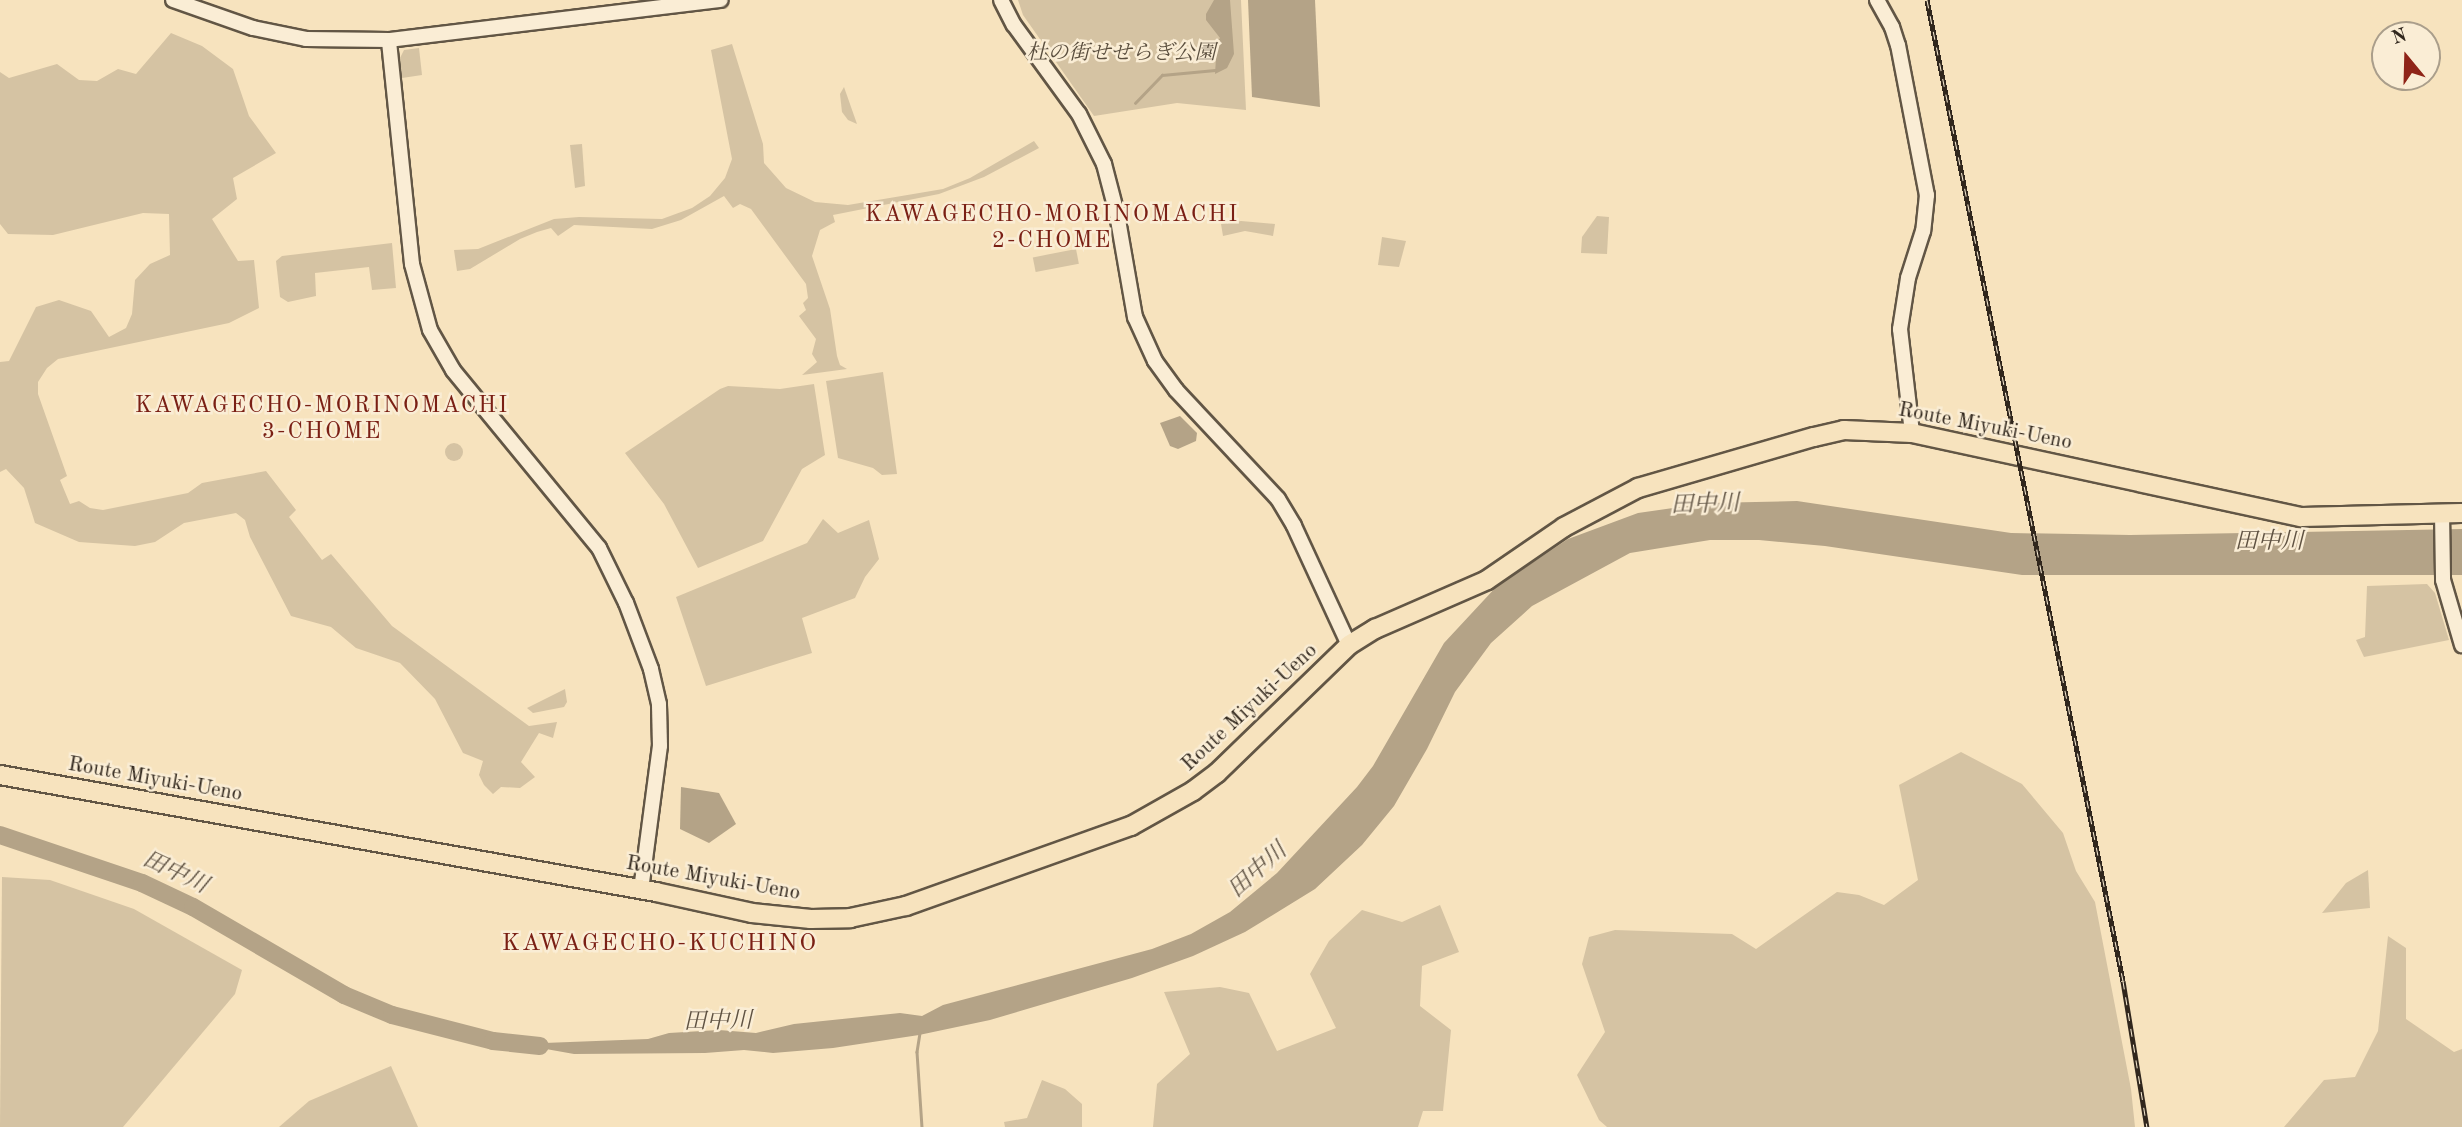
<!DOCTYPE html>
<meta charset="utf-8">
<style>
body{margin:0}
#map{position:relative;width:2462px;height:1127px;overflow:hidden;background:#f7e3be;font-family:"Old Standard TT","Noto Serif JP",serif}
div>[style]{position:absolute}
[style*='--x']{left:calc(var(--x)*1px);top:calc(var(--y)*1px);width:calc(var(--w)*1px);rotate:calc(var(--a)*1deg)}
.green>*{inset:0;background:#d5c3a3;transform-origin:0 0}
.round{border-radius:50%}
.water>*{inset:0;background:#b4a387}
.stream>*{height:2.5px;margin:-1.25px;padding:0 1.25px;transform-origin:1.25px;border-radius:1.25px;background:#b4a387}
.river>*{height:18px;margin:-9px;padding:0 9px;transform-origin:9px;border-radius:9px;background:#b4a387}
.roads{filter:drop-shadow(2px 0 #625645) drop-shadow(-2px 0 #625645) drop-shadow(0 2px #625645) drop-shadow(0 -2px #625645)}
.minor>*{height:14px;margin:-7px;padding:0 7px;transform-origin:7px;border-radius:7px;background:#faedd5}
.major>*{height:18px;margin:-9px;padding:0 9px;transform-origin:9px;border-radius:9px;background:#f7e3be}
.rail>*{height:5px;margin-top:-2.5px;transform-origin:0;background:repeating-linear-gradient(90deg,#faedd5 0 8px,#31271d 0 16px);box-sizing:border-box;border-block:2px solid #31271d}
span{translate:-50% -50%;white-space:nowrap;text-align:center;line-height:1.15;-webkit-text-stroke:5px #faedd5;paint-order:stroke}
.park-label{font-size:21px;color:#5a4e3e;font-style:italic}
.street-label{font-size:21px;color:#31271d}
.neighbourhood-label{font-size:23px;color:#7a1f14;letter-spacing:2px}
.water-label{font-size:23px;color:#5f5242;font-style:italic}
.quarter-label{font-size:24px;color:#7a1f14;letter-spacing:2px}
.north{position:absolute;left:2371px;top:21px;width:70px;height:70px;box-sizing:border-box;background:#faedd5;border:2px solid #aa9e8b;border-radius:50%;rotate:341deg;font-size:19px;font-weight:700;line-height:28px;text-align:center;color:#31271d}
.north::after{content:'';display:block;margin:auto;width:24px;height:32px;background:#8f2418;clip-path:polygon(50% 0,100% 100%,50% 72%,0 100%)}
</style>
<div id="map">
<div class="green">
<div style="clip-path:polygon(1018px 0,1241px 0,1246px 110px,1177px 103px,1094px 116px,1023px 15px)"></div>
<div style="clip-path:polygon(171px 33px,202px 46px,233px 69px,249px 116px,276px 153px,233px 178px,237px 199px,212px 219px,238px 261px,254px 260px,259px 308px,229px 323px,58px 359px,47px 368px,38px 382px,38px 394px,67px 476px,60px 480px,70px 504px,79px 501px,90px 508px,103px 510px,188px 493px,202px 483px,266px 471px,296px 510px,289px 517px,322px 560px,331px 554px,392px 626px,529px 726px,557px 722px,553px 738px,539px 733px,521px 762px,535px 777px,520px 788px,501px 787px,493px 794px,484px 785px,479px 775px,483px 761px,463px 753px,435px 699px,400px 663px,356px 648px,331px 627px,291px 616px,250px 537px,245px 520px,236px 513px,184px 523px,155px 542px,135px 546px,79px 542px,35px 523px,24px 488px,6px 469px,0 472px,0 362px,9px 361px,36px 307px,59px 300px,91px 311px,109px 337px,126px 328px,132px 314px,135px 280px,150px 264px,170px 255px,169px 214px,143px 213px,53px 235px,8px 234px,0 224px,0 72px,9px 78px,57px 64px,79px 80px,97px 81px,118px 69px,136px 74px)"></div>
<div style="clip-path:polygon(732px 44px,763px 144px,764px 163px,786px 188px,815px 202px,848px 205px,943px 189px,970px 178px,1034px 141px,1039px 148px,984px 177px,939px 194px,833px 215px,835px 222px,820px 230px,812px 256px,830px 309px,837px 356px,840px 365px,847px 369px,802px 375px,817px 362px,812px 354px,816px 339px,799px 316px,806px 310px,803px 303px,808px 298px,806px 284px,751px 209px,740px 204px,733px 208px,724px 196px,681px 220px,652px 229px,574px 225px,558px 236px,551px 228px,537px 232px,520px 239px,470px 269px,457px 271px,454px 250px,478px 249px,554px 219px,579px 217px,662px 219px,692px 208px,710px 196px,725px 178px,732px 159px,711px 50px)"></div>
<div style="clip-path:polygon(419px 48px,422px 75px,402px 78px,400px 58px,404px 50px)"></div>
<div style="clip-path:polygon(844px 87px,857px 124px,848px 120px,842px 112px,840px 94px)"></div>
<div style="clip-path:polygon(582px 144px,585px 186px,575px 188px,570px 145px)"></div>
<div style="clip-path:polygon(1597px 216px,1609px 217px,1607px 254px,1581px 253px,1582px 237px)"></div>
<div style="clip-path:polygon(1241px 221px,1275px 224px,1273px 236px,1245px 231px,1223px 236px,1221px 224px)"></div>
<div style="clip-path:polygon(1382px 237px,1406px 241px,1399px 267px,1378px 265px)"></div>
<div style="clip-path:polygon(392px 243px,396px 288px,372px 290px,369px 267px,315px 273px,316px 296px,288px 302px,280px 297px,276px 261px,282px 256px)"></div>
<div style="left:1076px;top:249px;width:15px;height:44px;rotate:79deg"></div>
<div style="clip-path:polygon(883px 372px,897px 474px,882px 475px,873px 468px,838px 458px,826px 381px)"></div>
<div style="clip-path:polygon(814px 384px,825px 455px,802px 469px,763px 541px,698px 568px,664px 504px,625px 453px,720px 389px,728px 386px,780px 389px)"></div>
<div class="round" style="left:445px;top:443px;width:18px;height:18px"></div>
<div style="clip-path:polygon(823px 519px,838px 533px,869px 520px,879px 559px,865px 577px,855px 598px,802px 618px,812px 653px,706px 686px,676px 597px,807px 543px)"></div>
<div style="clip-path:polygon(2427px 584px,2435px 593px,2449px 640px,2364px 657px,2356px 640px,2365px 637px,2367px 586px)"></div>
<div style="clip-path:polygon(565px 689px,567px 702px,564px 707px,533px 713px,527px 708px)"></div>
<div style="clip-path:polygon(1961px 752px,2022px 784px,2063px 833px,2076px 871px,2095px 902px,2131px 1089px,2135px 1127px,1607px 1127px,1599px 1120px,1577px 1075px,1605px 1032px,1582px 964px,1589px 937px,1615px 930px,1732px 934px,1756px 949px,1837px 892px,1859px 895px,1884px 905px,1918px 880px,1899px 785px)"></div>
<div style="clip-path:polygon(2368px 870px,2370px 908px,2322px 913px,2346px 883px)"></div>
<div style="clip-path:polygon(2px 877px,50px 880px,134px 909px,242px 970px,235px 994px,123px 1127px,0 1127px)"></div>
<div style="clip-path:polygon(1440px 905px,1459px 952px,1422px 966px,1420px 1006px,1451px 1030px,1443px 1111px,1423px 1111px,1418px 1127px,1153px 1127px,1157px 1084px,1190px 1054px,1164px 992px,1220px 987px,1249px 993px,1277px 1051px,1336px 1028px,1310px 974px,1329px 941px,1362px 910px,1402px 922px)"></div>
<div style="clip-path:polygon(2388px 936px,2406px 948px,2406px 1019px,2454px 1052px,2462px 1049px,2462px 1127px,2284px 1127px,2324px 1080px,2355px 1077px,2378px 1031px)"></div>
<div style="clip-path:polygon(391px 1066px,418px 1127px,279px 1127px,309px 1101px)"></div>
<div style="clip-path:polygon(1042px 1080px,1065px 1089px,1082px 1104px,1082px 1127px,1005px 1127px,1004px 1122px,1027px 1118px)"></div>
</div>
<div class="water">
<div style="clip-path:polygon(1214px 0,1230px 0,1234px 54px,1227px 68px,1215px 74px,1217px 42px,1220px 38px,1206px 20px,1206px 14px)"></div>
<div style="clip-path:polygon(1248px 0,1315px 0,1320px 107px,1252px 97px)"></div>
<div style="clip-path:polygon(1180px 416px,1197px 433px,1196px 441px,1178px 449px,1170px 446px,1160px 423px)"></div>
<div style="clip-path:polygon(1797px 501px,2011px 533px,2130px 535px,2462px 529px,2462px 575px,2022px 575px,1825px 546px,1759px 540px,1710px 540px,1630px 553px,1532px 606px,1491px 643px,1455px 692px,1427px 749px,1394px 806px,1362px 845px,1315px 889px,1245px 932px,1193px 956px,1132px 978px,990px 1020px,919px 1035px,833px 1048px,773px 1053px,744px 1050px,705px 1053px,574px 1054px,518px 1044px,648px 1039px,669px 1033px,719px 1030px,756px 1033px,794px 1024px,900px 1013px,922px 1016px,943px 1005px,1152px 949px,1191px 934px,1230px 912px,1277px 873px,1357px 787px,1373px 766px,1444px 643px,1497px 586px,1568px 539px,1638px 513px,1708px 503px)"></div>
<div style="clip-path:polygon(681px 787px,719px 793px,736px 824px,709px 843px,680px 829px)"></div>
</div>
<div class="stream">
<div style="--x:1135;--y:103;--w:39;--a:-46"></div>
<div style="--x:1162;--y:75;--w:53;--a:-5.4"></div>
<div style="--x:920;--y:1033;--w:19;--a:99"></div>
<div style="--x:917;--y:1052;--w:75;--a:86.2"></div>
</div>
<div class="river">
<div style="--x:0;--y:835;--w:150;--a:18.7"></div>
<div style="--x:142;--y:883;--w:56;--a:25.2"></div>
<div style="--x:193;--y:907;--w:175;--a:30.2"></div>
<div style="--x:344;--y:995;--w:52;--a:22.6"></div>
<div style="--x:392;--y:1015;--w:104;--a:14.4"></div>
<div style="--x:493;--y:1041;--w:47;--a:6.1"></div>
</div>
<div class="roads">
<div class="minor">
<div style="--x:173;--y:0;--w:85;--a:19.3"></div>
<div style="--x:253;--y:28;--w:54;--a:11.7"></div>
<div style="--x:306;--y:39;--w:83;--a:0.7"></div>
<div style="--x:1001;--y:0;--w:28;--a:63"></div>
<div style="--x:1014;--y:25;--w:110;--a:53.9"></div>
<div style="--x:1079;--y:114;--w:56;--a:63.4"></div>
<div style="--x:1104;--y:164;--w:52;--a:75.4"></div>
<div style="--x:1117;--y:214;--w:105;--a:80.1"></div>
<div style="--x:1135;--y:317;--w:48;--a:65.6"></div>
<div style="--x:1155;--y:361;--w:36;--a:54"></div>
<div style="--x:1176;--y:390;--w:149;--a:46.9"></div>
<div style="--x:1278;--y:499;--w:31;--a:59"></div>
<div style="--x:1294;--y:526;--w:131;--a:65.2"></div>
<div style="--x:1877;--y:0;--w:31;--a:61"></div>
<div style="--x:1892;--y:27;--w:19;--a:72"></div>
<div style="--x:1898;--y:45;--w:153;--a:79.1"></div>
<div style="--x:1927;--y:195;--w:36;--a:96"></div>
<div style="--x:1923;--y:231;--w:49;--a:107.7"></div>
<div style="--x:1908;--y:278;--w:52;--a:98.9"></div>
<div style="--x:1900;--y:329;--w:105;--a:83.4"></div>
<div style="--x:2442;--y:513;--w:67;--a:89.1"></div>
<div style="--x:2443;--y:580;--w:68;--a:73.7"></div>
<div style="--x:641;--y:890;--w:145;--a:-82.5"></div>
<div style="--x:660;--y:746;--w:42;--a:-91.4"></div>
<div style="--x:659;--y:704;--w:36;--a:-103"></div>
<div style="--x:651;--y:669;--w:71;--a:-110.7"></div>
<div style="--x:626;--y:603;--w:61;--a:-116.1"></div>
<div style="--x:599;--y:548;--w:230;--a:-129.4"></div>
<div style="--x:453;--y:370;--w:46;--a:-119.9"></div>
<div style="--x:430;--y:330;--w:68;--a:-105.3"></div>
<div style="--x:412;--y:264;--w:225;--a:-95.9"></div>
<div style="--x:389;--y:40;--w:334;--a:-6.9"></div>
</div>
<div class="major">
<div style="--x:0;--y:775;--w:666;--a:10.11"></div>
<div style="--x:656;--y:892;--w:98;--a:12.3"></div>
<div style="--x:752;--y:913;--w:59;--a:5.8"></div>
<div style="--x:811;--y:919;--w:39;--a:-1"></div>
<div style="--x:850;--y:918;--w:57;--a:-12.1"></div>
<div style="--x:906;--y:906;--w:239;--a:-19.6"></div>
<div style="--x:1131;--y:826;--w:71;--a:-29.4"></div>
<div style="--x:1193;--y:791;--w:30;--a:-37"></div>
<div style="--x:1217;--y:773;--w:184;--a:-44.1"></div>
<div style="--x:1349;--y:645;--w:31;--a:-32"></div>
<div style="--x:1375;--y:629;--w:122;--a:-23.6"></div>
<div style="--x:1487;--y:580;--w:93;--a:-34.5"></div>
<div style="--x:1564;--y:527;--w:84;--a:-27.8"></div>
<div style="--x:1638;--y:488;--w:183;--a:-16.2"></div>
<div style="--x:1814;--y:437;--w:31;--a:-13"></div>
<div style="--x:1844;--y:430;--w:68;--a:2.5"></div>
<div style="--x:1912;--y:433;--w:398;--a:12.2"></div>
<div style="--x:2301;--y:517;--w:161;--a:-1.4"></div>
</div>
</div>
<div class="rail">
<div style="--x:1927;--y:0;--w:1000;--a:78.7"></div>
<div style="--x:2123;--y:981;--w:148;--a:80.7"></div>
</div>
<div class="park-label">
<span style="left:1121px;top:54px">杜の街せせらぎ公園</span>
</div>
<div class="street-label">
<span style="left:1985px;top:427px;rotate:11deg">Route Miyuki-Ueno</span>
<span style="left:1250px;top:708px;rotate:-43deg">Route Miyuki-Ueno</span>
<span style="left:155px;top:780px;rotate:10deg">Route Miyuki-Ueno</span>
<span style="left:713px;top:879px;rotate:10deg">Route Miyuki-Ueno</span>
</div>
<div class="neighbourhood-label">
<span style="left:1052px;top:228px">KAWAGECHO-MORINOMACHI<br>2-CHOME</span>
<span style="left:322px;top:419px">KAWAGECHO-MORINOMACHI<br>3-CHOME</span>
</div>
<div class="water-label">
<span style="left:1705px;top:505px;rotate:-2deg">田中川</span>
<span style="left:2269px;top:542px">田中川</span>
<span style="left:1258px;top:871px;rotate:-42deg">田中川</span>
<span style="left:175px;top:873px;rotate:25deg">田中川</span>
<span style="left:718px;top:1022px;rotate:-1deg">田中川</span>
</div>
<div class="quarter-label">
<span style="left:660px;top:945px">KAWAGECHO-KUCHINO</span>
</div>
<div class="north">N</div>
</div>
